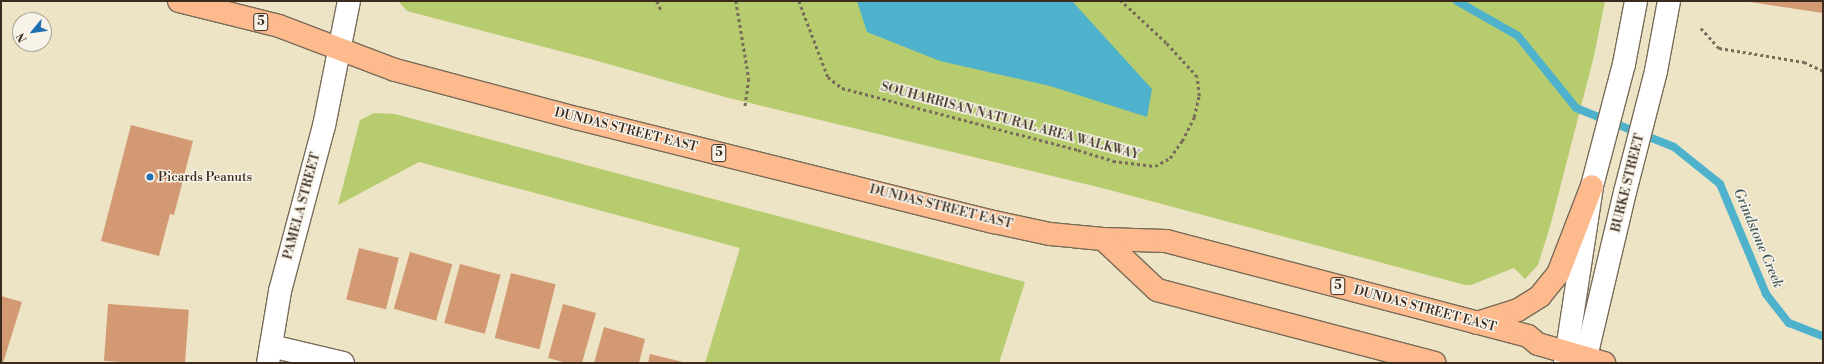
<!DOCTYPE html>
<style>
body{margin:0}
#map{position:relative;width:1824px;height:364px;overflow:hidden;background:#ede4c6;font-family:"Libre Bodoni",serif}
div>[style]{position:absolute}
[style*='--x']{left:calc(var(--x)*1px);top:calc(var(--y)*1px);width:calc(var(--w)*1px);rotate:calc(var(--a)*1deg)}
.green>*{inset:0;background:#b7cb6f}
.water>*{inset:0;background:#4eb2cd}
.stream>*{height:8px;margin:-4px;padding:0 4px;transform-origin:4px;border-radius:4px;background:#4eb2cd}
.building>*{inset:0;background:#d39973;transform-origin:0 0}
.path>*{height:2.5px;margin-top:-1.25px;transform-origin:0;background:repeating-linear-gradient(90deg,#796b59 0 3px,transparent 0 6px)}
.roads{filter:drop-shadow(1px 0 #796b59) drop-shadow(-1px 0 #796b59) drop-shadow(0 1px #796b59) drop-shadow(0 -1px #796b59)}
.minor>*{height:22px;margin:-11px;padding:0 11px;transform-origin:11px;border-radius:11px;background:#fff}
.major>*{height:22px;margin:-11px;padding:0 11px;transform-origin:11px;border-radius:11px;background:#fcba8d}
.dots>*{width:11px;height:11px;translate:-50% -50%;box-sizing:border-box;border:2px solid #f7f3e8;border-radius:50%}
span{translate:-50% -50%;white-space:nowrap;text-align:center;line-height:1.15;-webkit-text-stroke:3px #f7f3e8;paint-order:stroke}
.shield-label span{padding:1px 3px;background:#f7f3e8;border:1px solid;border-radius:3px;-webkit-text-stroke-width:0}
.shield-label{font-size:12px;color:#3b2a1e;font-weight:700}
.street-label{font-size:13px;color:#3b2a1e}
.poi-label{font-size:13px;color:#3b2a1e}
.left{translate:0 -50%;text-align:left}
.water-label{font-size:14px;color:#425a5b;font-style:italic}
.frame{position:absolute;inset:0;border:2px solid #3b2a1e;pointer-events:none}
.north{position:absolute;left:12px;top:12px;width:40px;height:40px;box-sizing:border-box;background:#f7f3e8;border:1px solid #aca397;border-radius:50%;rotate:241deg;font-size:11px;font-weight:700;line-height:16px;text-align:center;color:#3b2a1e}
.north::after{content:'';display:block;margin:auto;width:14px;height:18px;background:#1f6fb2;clip-path:polygon(50% 0,100% 100%,50% 72%,0 100%)}
</style>
<div id="map">
<div class="green">
<div style="clip-path:polygon(398px 1px,1605px 1px,1594px 56px,1551px 223px,1538px 265px,1525px 279px,1514px 268px,1471px 285px,1465px 285px,1102px 188px,725px 97px,594px 60px,407px 11px)"></div>
<div style="clip-path:polygon(374px 113px,395px 114px,1025px 282px,999px 363px,705px 363px,740px 248px,419px 162px,338px 205px,360px 120px)"></div>
</div>
<div class="water">
<div style="clip-path:polygon(857px 1px,1072px 1px,1152px 89px,1147px 117px,1050px 86px,940px 61px,867px 32px)"></div>
</div>
<div class="stream">
<div style="--x:1457;--y:1;--w:70;--a:29.8"></div>
<div style="--x:1518;--y:36;--w:92;--a:51.1"></div>
<div style="--x:1576;--y:108;--w:105;--a:21.7"></div>
<div style="--x:1674;--y:147;--w:59;--a:38.8"></div>
<div style="--x:1720;--y:184;--w:119;--a:67.3"></div>
<div style="--x:1766;--y:294;--w:37;--a:52"></div>
<div style="--x:1789;--y:323;--w:36;--a:21"></div>
</div>
<div class="building">
<div style="clip-path:polygon(1750px 1px,1823px 1px,1823px 13px,1750px 2px)"></div>
<div style="clip-path:polygon(131px 125px,193px 141px,174px 215px,170px 214px,159px 256px,101px 241px)"></div>
<div style="left:359px;top:248px;width:41px;height:53px;rotate:14deg"></div>
<div style="left:410px;top:252px;width:44px;height:59px;rotate:16deg"></div>
<div style="left:460px;top:264px;width:42px;height:61px;rotate:15deg"></div>
<div style="left:511px;top:273px;width:46px;height:67px;rotate:14deg"></div>
<div style="clip-path:polygon(1px 296px,22px 302px,3px 363px,1px 363px)"></div>
<div style="left:108px;top:304px;width:81px;height:57px;rotate:4deg"></div>
<div style="clip-path:polygon(563px 304px,596px 313px,582px 363px,567px 363px,548px 358px)"></div>
<div style="clip-path:polygon(604px 327px,645px 339px,639px 363px,594px 363px)"></div>
<div style="clip-path:polygon(650px 354px,683px 362px,683px 363px,648px 363px)"></div>
</div>
<div class="path">
<div style="--x:657;--y:1;--w:12;--a:66"></div>
<div style="--x:736;--y:1;--w:79;--a:80.5"></div>
<div style="--x:749;--y:79;--w:28;--a:98"></div>
<div style="--x:799;--y:1;--w:81;--a:69.1"></div>
<div style="--x:828;--y:77;--w:18;--a:38"></div>
<div style="--x:842;--y:88;--w:244;--a:14.7"></div>
<div style="--x:1078;--y:150;--w:37;--a:17"></div>
<div style="--x:1113;--y:161;--w:42;--a:6.8"></div>
<div style="--x:1155;--y:166;--w:17;--a:-28"></div>
<div style="--x:1170;--y:158;--w:21;--a:-55"></div>
<div style="--x:1182;--y:141;--w:27;--a:-63"></div>
<div style="--x:1194;--y:117;--w:22;--a:-77"></div>
<div style="--x:1199;--y:96;--w:19;--a:-96"></div>
<div style="--x:1197;--y:77;--w:46;--a:-132.4"></div>
<div style="--x:1166;--y:43;--w:62;--a:-137"></div>
<div style="--x:1701;--y:28;--w:27;--a:48"></div>
<div style="--x:1719;--y:48;--w:86;--a:9.4"></div>
<div style="--x:1804;--y:62;--w:21;--a:25"></div>
</div>
<div class="roads">
<div class="minor">
<div style="--x:271;--y:346;--w:74;--a:13.3"></div>
<div style="--x:268;--y:363;--w:73;--a:-80.5"></div>
<div style="--x:280;--y:291;--w:171;--a:-75.1"></div>
<div style="--x:324;--y:126;--w:127;--a:-78.7"></div>
<div style="--x:1565;--y:363;--w:179;--a:-81.3"></div>
<div style="--x:1592;--y:186;--w:126;--a:-75.3"></div>
<div style="--x:1624;--y:64;--w:64;--a:-79.2"></div>
<div style="--x:1581;--y:363;--w:8;--a:-50"></div>
<div style="--x:1586;--y:357;--w:170;--a:-76.7"></div>
<div style="--x:1625;--y:192;--w:125;--a:-75.6"></div>
<div style="--x:1656;--y:71;--w:71;--a:-79.5"></div>
</div>
<div class="major">
<div style="--x:179;--y:1;--w:103;--a:14"></div>
<div style="--x:279;--y:26;--w:124;--a:20.8"></div>
<div style="--x:395;--y:70;--w:187;--a:14.9"></div>
<div style="--x:576;--y:118;--w:431;--a:14"></div>
<div style="--x:994;--y:222;--w:57;--a:12.1"></div>
<div style="--x:1050;--y:234;--w:53;--a:5.4"></div>
<div style="--x:1103;--y:239;--w:63;--a:1.8"></div>
<div style="--x:1166;--y:241;--w:374;--a:14.7"></div>
<div style="--x:1528;--y:336;--w:13;--a:39"></div>
<div style="--x:1538;--y:344;--w:69;--a:16.1"></div>
<div style="--x:1103;--y:239;--w:74;--a:43.4"></div>
<div style="--x:1157;--y:290;--w:287;--a:14.7"></div>
<div style="--x:1477;--y:323;--w:43;--a:-17.6"></div>
<div style="--x:1518;--y:310;--w:26;--a:-32"></div>
<div style="--x:1540;--y:296;--w:28;--a:-51"></div>
<div style="--x:1558;--y:274;--w:94;--a:-68.9"></div>
</div>
</div>
<div class="dots">
<div style="left:150px;top:177px;background:#1f6fb2"></div>
</div>
<div class="shield-label">
<span style="left:261px;top:22px">5</span>
<span style="left:719px;top:153px">5</span>
<span style="left:1338px;top:286px">5</span>
</div>
<div class="street-label">
<span style="left:1010px;top:121px;rotate:15deg">SOUHARRISAN NATURAL AREA WALKWAY</span>
<span style="left:626px;top:130px;rotate:14deg">DUNDAS STREET EAST</span>
<span style="left:1628px;top:183px;rotate:-76deg">BURKE STREET</span>
<span style="left:302px;top:206px;rotate:-75deg">PAMELA STREET</span>
<span style="left:941px;top:207px;rotate:14deg">DUNDAS STREET EAST</span>
<span style="left:1425px;top:309px;rotate:15deg">DUNDAS STREET EAST</span>
</div>
<div class="poi-label">
<span class="left" style="left:158px;top:177px">Picards Peanuts</span>
</div>
<div class="water-label">
<span style="left:1758px;top:238px;rotate:67deg">Grindstone Creek</span>
</div>
<div class="frame"></div>
<div class="north">N</div>
</div>
